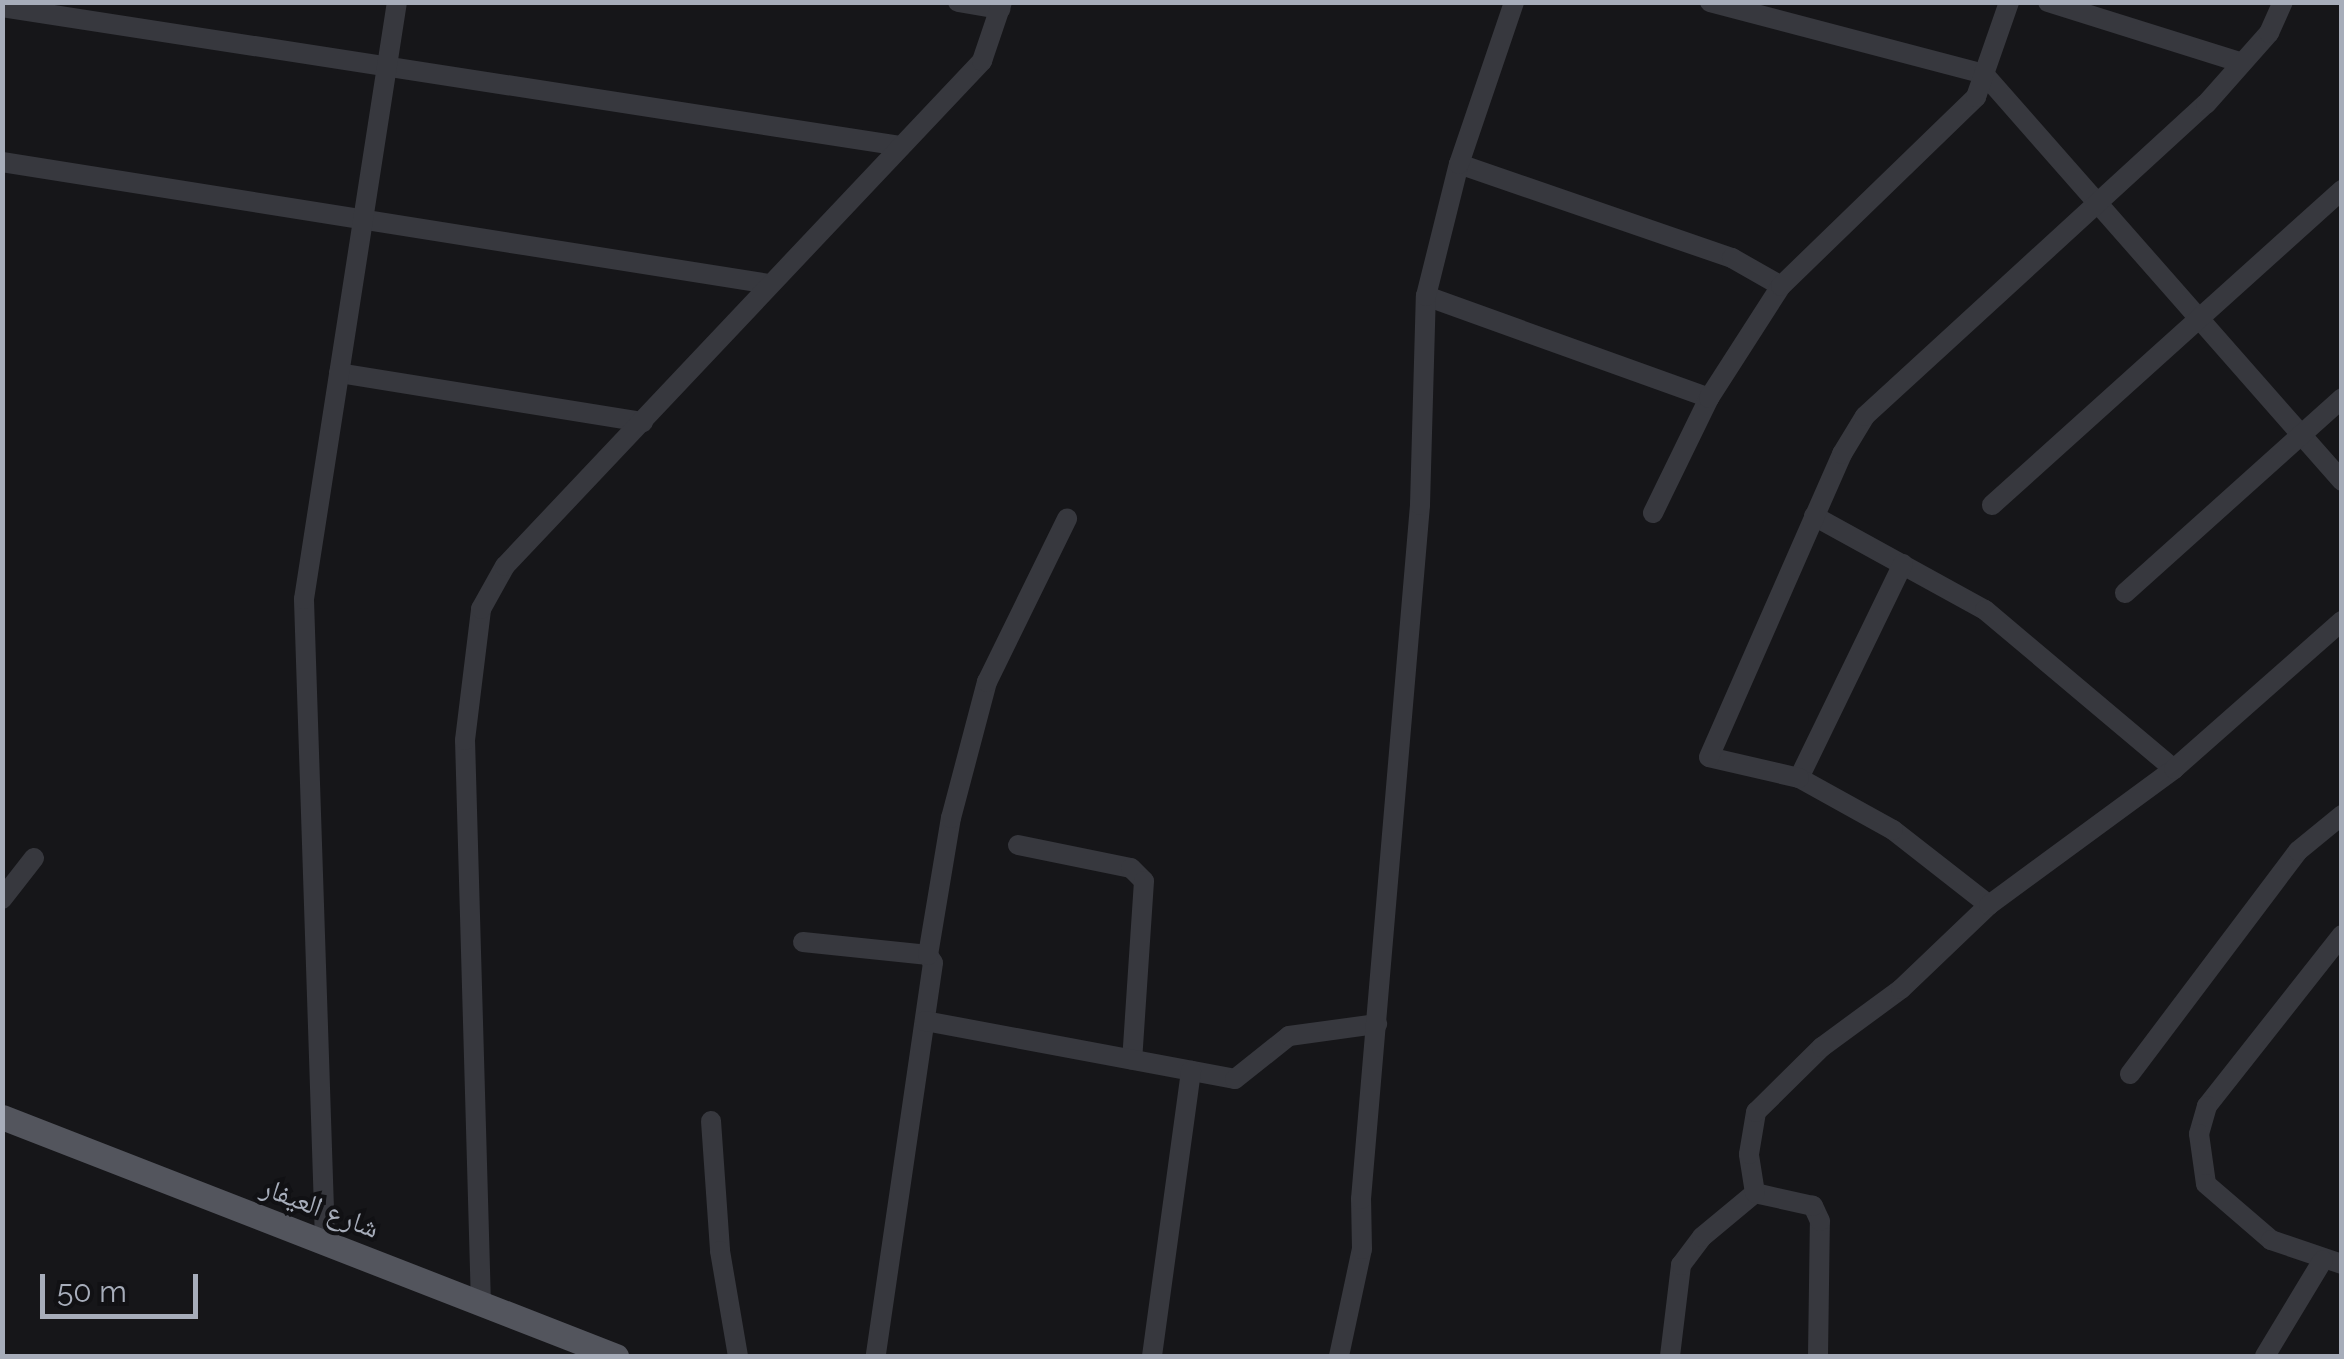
<!DOCTYPE html>
<meta charset="utf-8">
<style>
body{margin:0}
#map{position:relative;width:2344px;height:1359px;overflow:hidden;background:#161619;font-family:Raleway,"Noto Naskh Arabic",sans-serif}
div>[style]{position:absolute}
[style*='--x']{left:calc(var(--x)*1px);top:calc(var(--y)*1px);width:calc(var(--w)*1px);rotate:calc(var(--a)*1deg)}
.minor>*{height:20px;margin:-10px;padding:0 10px;transform-origin:10px;border-radius:10px;background:#37383e}
.major>*{height:25px;margin:-12.5px;padding:0 12.5px;transform-origin:12.5px;border-radius:12.5px;background:#53555d}
span{translate:-50% -50%;white-space:nowrap;text-align:center;line-height:1.15;-webkit-text-stroke:8px #111114;paint-order:stroke}
.street-label{font-size:28px;color:#a7adba}
.frame{position:absolute;inset:0;border:5px solid #a7adba;pointer-events:none}
.scale{position:absolute;left:40px;top:1274px;width:158px;height:45px;box-sizing:border-box;border:5px solid #a7adba;border-top:0;padding-left:12px;font-size:30px;line-height:35px;white-space:nowrap;color:#a7adba;-webkit-text-stroke:8px #111114;paint-order:stroke}
</style>
<div id="map">
<div class="minor">
<div style="--x:958;--y:2;--w:43;--a:9.5"></div>
<div style="--x:1710;--y:2;--w:283;--a:14.7"></div>
<div style="--x:1984;--y:74;--w:542;--a:48.66"></div>
<div style="--x:2048;--y:2;--w:201;--a:17.4"></div>
<div style="--x:2;--y:7;--w:910;--a:8.79"></div>
<div style="--x:2;--y:162;--w:777;--a:9.04"></div>
<div style="--x:1459;--y:164;--w:289;--a:19"></div>
<div style="--x:1732;--y:258;--w:56;--a:29.7"></div>
<div style="--x:1426;--y:296;--w:301;--a:19.8"></div>
<div style="--x:339;--y:373;--w:308;--a:9.2"></div>
<div style="--x:1992;--y:505;--w:471;--a:-42"></div>
<div style="--x:1653;--y:513;--w:128;--a:-64"></div>
<div style="--x:1709;--y:398;--w:133;--a:-57.3"></div>
<div style="--x:1781;--y:286;--w:272;--a:-44.1"></div>
<div style="--x:1976;--y:97;--w:101;--a:-70.8"></div>
<div style="--x:1814;--y:516;--w:195;--a:28.8"></div>
<div style="--x:1985;--y:610;--w:247;--a:40.1"></div>
<div style="--x:2125;--y:593;--w:292;--a:-41.9"></div>
<div style="--x:1799;--y:778;--w:238;--a:-64.1"></div>
<div style="--x:1018;--y:845;--w:115;--a:11.5"></div>
<div style="--x:1131;--y:868;--w:18;--a:45"></div>
<div style="--x:1144;--y:881;--w:179;--a:93.8"></div>
<div style="--x:2;--y:899;--w:52;--a:-52"></div>
<div style="--x:1989;--y:905;--w:122;--a:-142"></div>
<div style="--x:1893;--y:830;--w:107;--a:-151"></div>
<div style="--x:1799;--y:778;--w:92;--a:-166.9"></div>
<div style="--x:1709;--y:757;--w:331;--a:-66.3"></div>
<div style="--x:1842;--y:454;--w:44;--a:-58.8"></div>
<div style="--x:1865;--y:416;--w:462;--a:-42.5"></div>
<div style="--x:2206;--y:104;--w:95;--a:-48.4"></div>
<div style="--x:2269;--y:33;--w:34;--a:-66"></div>
<div style="--x:2342;--y:935;--w:218;--a:128.3"></div>
<div style="--x:2207;--y:1106;--w:29;--a:106"></div>
<div style="--x:2199;--y:1134;--w:50;--a:82"></div>
<div style="--x:2206;--y:1184;--w:86;--a:40.7"></div>
<div style="--x:2271;--y:1240;--w:75;--a:18.7"></div>
<div style="--x:803;--y:942;--w:126;--a:5.9"></div>
<div style="--x:928;--y:955;--w:9;--a:58"></div>
<div style="--x:933;--y:963;--w:397;--a:98.3"></div>
<div style="--x:928;--y:955;--w:139;--a:-80.5"></div>
<div style="--x:951;--y:818;--w:141;--a:-75.2"></div>
<div style="--x:987;--y:682;--w:182;--a:-63.9"></div>
<div style="--x:925;--y:1021;--w:315;--a:10.6"></div>
<div style="--x:1235;--y:1079;--w:69;--a:-38.5"></div>
<div style="--x:1289;--y:1036;--w:89;--a:-7.8"></div>
<div style="--x:2130;--y:1074;--w:279;--a:-53"></div>
<div style="--x:2298;--y:851;--w:57;--a:-39.3"></div>
<div style="--x:711;--y:1121;--w:130;--a:86"></div>
<div style="--x:720;--y:1251;--w:107;--a:80.3"></div>
<div style="--x:325;--y:1240;--w:641;--a:-91.88"></div>
<div style="--x:304;--y:599;--w:604;--a:-81.15"></div>
<div style="--x:481;--y:1305;--w:565;--a:-91.62"></div>
<div style="--x:465;--y:740;--w:132;--a:-83"></div>
<div style="--x:481;--y:609;--w:49;--a:-60.8"></div>
<div style="--x:505;--y:566;--w:695;--a:-46.63"></div>
<div style="--x:982;--y:61;--w:62;--a:-71.3"></div>
<div style="--x:1152;--y:1356;--w:288;--a:-82.2"></div>
<div style="--x:1339;--y:1356;--w:109;--a:-77.9"></div>
<div style="--x:1362;--y:1249;--w:50;--a:-91.1"></div>
<div style="--x:1361;--y:1199;--w:697;--a:-85.14"></div>
<div style="--x:1420;--y:505;--w:209;--a:-88.4"></div>
<div style="--x:1426;--y:296;--w:136;--a:-76"></div>
<div style="--x:1459;--y:164;--w:171;--a:-71.2"></div>
<div style="--x:1670;--y:1356;--w:92;--a:-83.1"></div>
<div style="--x:1681;--y:1265;--w:35;--a:-53"></div>
<div style="--x:1702;--y:1237;--w:69;--a:-39.7"></div>
<div style="--x:1818;--y:1356;--w:135;--a:-89.2"></div>
<div style="--x:1820;--y:1221;--w:17;--a:-115"></div>
<div style="--x:1813;--y:1206;--w:59;--a:-167.4"></div>
<div style="--x:1755;--y:1193;--w:39;--a:-99"></div>
<div style="--x:1749;--y:1154;--w:43;--a:-80.5"></div>
<div style="--x:1756;--y:1112;--w:93;--a:-44.6"></div>
<div style="--x:1822;--y:1047;--w:98;--a:-36.3"></div>
<div style="--x:1901;--y:989;--w:122;--a:-43.7"></div>
<div style="--x:1989;--y:905;--w:230;--a:-36.3"></div>
<div style="--x:2174;--y:769;--w:224;--a:-41.4"></div>
<div style="--x:2265;--y:1356;--w:112;--a:-58.9"></div>
</div>
<div class="major">
<div style="--x:2;--y:1117;--w:659;--a:21.27"></div>
</div>
<div class="street-label">
<span style="left:320px;top:1208px;rotate:21deg">شارع العيفار</span>
</div>
<div class="frame"></div>
<div class="scale">50 m</div>
</div>
